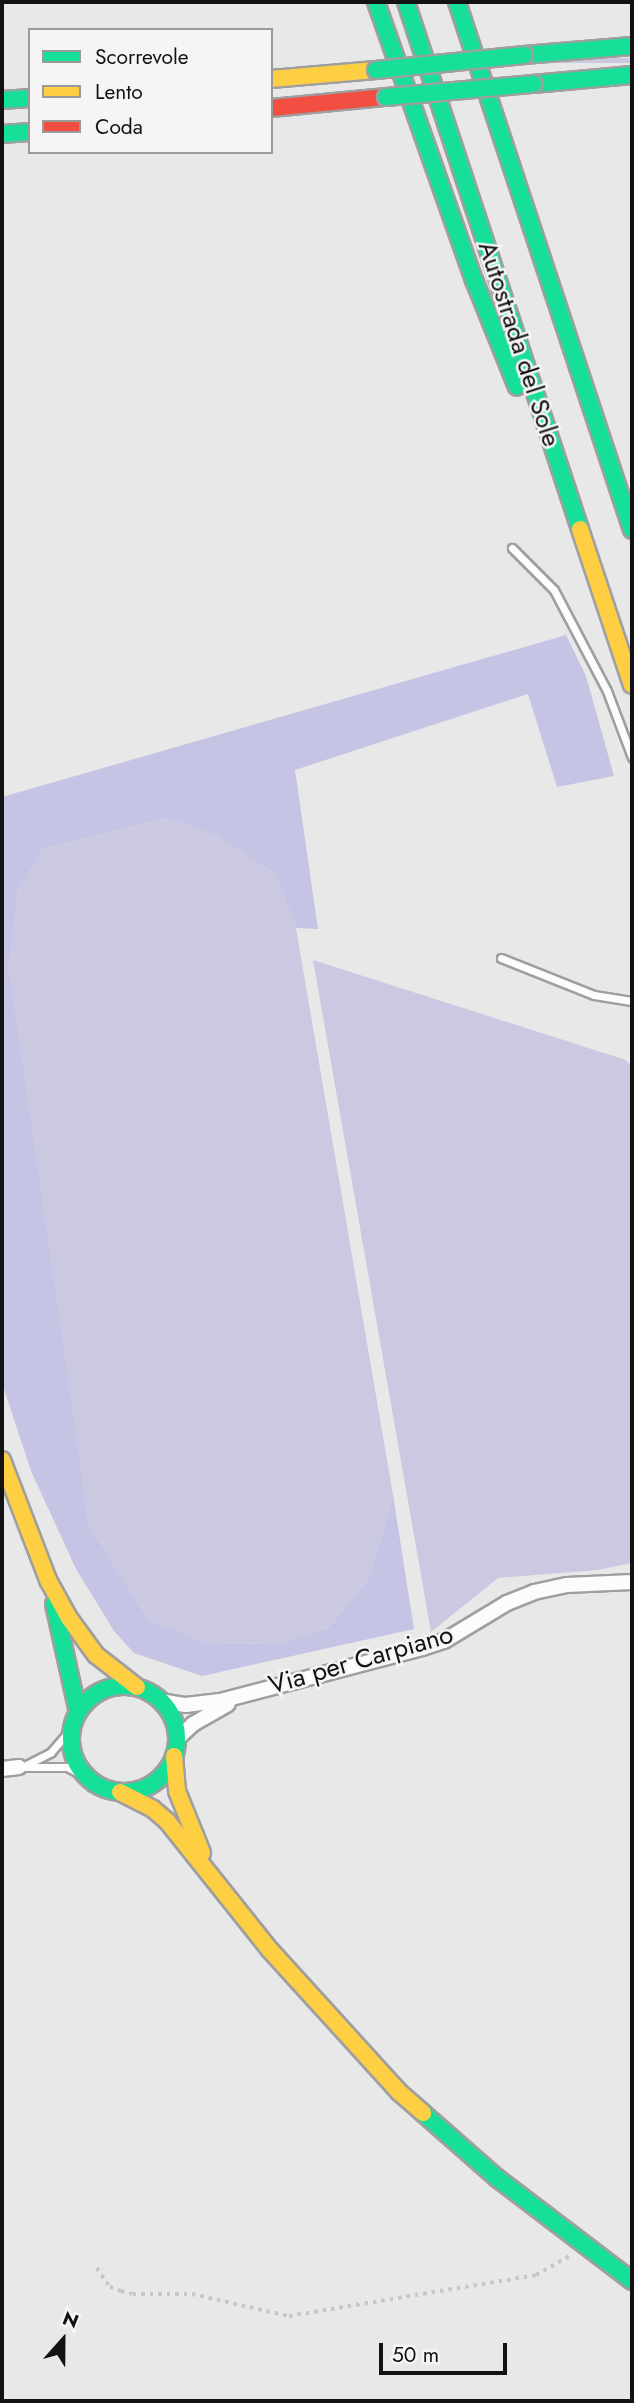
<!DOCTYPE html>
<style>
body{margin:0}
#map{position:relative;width:634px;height:2403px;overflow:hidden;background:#e8e8e9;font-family:Jost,sans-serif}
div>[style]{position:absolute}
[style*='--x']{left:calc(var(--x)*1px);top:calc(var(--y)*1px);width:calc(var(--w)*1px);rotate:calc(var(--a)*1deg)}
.green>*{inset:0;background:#cac9e1;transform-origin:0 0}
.forest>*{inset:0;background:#c6c4e4}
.path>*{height:3.5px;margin-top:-1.75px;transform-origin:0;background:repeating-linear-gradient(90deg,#c7c7c7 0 3.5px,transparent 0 8.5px)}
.roads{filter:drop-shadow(2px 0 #9f9fa0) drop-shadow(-2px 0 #9f9fa0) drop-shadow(0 2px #9f9fa0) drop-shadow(0 -2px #9f9fa0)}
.lane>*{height:7px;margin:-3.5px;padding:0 3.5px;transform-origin:3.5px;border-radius:3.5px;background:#fcfcfc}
.street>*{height:14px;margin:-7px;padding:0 7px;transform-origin:7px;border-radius:7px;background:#fcfcfc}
.fast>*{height:16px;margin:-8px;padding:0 8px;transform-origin:8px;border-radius:8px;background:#16e098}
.fast>.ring{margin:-8px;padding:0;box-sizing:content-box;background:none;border:16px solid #16e098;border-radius:50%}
.slow>*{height:16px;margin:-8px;padding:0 8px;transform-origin:8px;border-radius:8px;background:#ffcf43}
.jam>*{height:16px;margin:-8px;padding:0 8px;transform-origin:8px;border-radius:8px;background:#f24e42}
.bridges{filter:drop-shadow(2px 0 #9f9fa0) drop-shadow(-2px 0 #9f9fa0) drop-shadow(0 2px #9f9fa0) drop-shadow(0 -2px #9f9fa0)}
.fast-bridge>*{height:16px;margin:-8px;padding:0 8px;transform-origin:8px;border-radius:8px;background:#16e098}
span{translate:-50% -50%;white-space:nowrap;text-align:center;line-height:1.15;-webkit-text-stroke:5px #f5f5f6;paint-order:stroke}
.street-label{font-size:26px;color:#121212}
.frame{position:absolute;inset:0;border:4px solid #121212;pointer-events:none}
.legend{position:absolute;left:28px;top:28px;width:245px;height:126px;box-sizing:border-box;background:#f5f5f6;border:2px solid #9a9a9b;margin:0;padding:9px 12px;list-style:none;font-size:21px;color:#121212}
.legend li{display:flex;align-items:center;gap:14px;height:35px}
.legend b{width:35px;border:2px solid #9a9a9b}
.north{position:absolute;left:28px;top:2305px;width:70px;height:70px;-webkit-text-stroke:5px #f5f5f6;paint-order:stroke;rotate:21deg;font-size:19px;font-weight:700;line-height:28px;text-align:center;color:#121212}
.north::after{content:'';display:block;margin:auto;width:24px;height:32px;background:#121212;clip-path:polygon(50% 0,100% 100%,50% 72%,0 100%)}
.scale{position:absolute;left:379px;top:2343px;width:128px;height:32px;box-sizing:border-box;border:4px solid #121212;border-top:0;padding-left:9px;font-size:21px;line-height:24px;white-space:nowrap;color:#121212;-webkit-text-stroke:5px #f5f5f6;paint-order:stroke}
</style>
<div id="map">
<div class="green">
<div style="left:632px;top:58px;width:5px;height:73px;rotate:90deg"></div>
<div style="clip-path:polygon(166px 818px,214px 835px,275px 874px,296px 928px,393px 1495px,369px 1578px,328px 1628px,281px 1643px,211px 1644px,148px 1619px,89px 1525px,35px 1166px,9px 970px,18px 891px,43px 849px)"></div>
<div style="clip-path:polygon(313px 960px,626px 1060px,632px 1068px,632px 1563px,598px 1570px,498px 1578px,431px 1632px)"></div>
</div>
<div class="forest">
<div style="clip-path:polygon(566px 635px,586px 676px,614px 776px,557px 787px,528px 694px,295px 770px,318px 929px,296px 928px,275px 874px,214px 835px,166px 818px,43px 849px,18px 891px,9px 970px,89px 1525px,148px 1619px,211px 1644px,281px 1643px,328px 1628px,369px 1578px,393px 1495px,414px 1629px,202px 1676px,134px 1653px,114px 1631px,76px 1569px,31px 1471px,2px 1383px,2px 797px)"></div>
</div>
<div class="path">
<div style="--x:87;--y:1790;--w:16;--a:22"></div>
<div style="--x:97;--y:2268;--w:23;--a:56"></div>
<div style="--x:110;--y:2287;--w:12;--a:20"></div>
<div style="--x:121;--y:2291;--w:12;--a:14"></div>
<div style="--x:133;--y:2294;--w:59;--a:0"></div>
<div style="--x:192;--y:2294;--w:99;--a:12.8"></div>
<div style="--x:289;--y:2316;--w:250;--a:-9.4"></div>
<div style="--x:536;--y:2275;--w:40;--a:-29.7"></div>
</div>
<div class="roads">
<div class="lane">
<div style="--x:512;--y:548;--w:59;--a:45"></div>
<div style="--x:554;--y:590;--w:114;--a:62.3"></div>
<div style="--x:607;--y:691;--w:71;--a:69.3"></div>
<div style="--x:501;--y:958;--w:100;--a:21.7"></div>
<div style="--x:594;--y:995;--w:38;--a:9"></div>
<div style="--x:26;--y:1765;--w:28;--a:-27"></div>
<div style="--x:51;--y:1752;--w:30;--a:-49"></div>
<div style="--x:19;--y:1767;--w:48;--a:0"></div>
<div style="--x:67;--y:1767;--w:24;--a:28"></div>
</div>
<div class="street">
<div style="--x:160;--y:1701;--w:26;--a:9"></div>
<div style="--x:186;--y:1705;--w:38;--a:-7"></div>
<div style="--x:224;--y:1700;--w:205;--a:-14.7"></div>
<div style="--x:422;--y:1648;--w:23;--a:-18"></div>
<div style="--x:444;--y:1641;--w:74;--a:-31.1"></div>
<div style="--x:507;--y:1603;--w:29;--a:-22"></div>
<div style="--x:534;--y:1592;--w:34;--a:-12"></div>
<div style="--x:567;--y:1585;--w:65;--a:-2.6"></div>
<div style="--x:177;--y:1739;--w:22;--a:-43"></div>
<div style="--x:193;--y:1724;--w:40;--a:-29.7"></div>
<div style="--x:2;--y:1769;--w:17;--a:-7"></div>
</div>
<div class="fast">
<div style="--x:376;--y:2;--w:295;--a:70.6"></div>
<div style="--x:474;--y:280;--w:115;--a:68.1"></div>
<div style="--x:406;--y:2;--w:555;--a:71.73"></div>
<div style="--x:457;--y:2;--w:556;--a:71.66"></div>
<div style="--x:524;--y:55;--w:108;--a:-4.8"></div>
<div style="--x:533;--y:84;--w:99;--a:-5.2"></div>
<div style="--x:2;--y:100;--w:28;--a:-4"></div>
<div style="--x:2;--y:134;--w:28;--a:-4"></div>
<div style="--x:54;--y:1604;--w:111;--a:77.5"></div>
<div class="ring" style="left:71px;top:1686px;width:90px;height:90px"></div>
<div style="--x:423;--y:2113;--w:98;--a:41.3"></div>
<div style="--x:497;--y:2178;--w:170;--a:37.3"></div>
</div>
<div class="slow">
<div style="--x:271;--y:79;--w:105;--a:-4.9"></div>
<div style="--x:580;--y:529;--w:164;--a:71.6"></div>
<div style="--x:2;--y:1460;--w:129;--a:69"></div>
<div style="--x:48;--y:1580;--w:43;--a:61.1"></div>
<div style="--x:69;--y:1618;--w:46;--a:53.9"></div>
<div style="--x:96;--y:1655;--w:52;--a:38"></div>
<div style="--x:174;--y:1756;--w:35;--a:85"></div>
<div style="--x:177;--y:1791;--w:67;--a:68"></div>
<div style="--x:120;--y:1792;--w:37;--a:27"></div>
<div style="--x:153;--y:1809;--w:18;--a:41"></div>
<div style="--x:167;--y:1821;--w:165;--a:51.4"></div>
<div style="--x:270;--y:1950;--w:192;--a:47.7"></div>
<div style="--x:399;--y:2092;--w:32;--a:41"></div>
</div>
<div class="jam">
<div style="--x:271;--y:108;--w:116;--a:-5.5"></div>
</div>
</div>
<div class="bridges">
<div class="fast-bridge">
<div style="--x:376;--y:70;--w:149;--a:-5.8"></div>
<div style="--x:386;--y:97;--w:148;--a:-5.1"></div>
</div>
</div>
<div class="street-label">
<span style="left:519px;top:344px;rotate:72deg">Autostrada del Sole</span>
<span style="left:361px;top:1660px;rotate:-16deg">Via per Carpiano</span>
</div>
<div class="frame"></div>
<ul class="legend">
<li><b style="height:9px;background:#16e098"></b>Scorrevole</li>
<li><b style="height:9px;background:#ffcf43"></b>Lento</li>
<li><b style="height:9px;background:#f24e42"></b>Coda</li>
</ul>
<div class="north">N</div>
<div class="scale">50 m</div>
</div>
